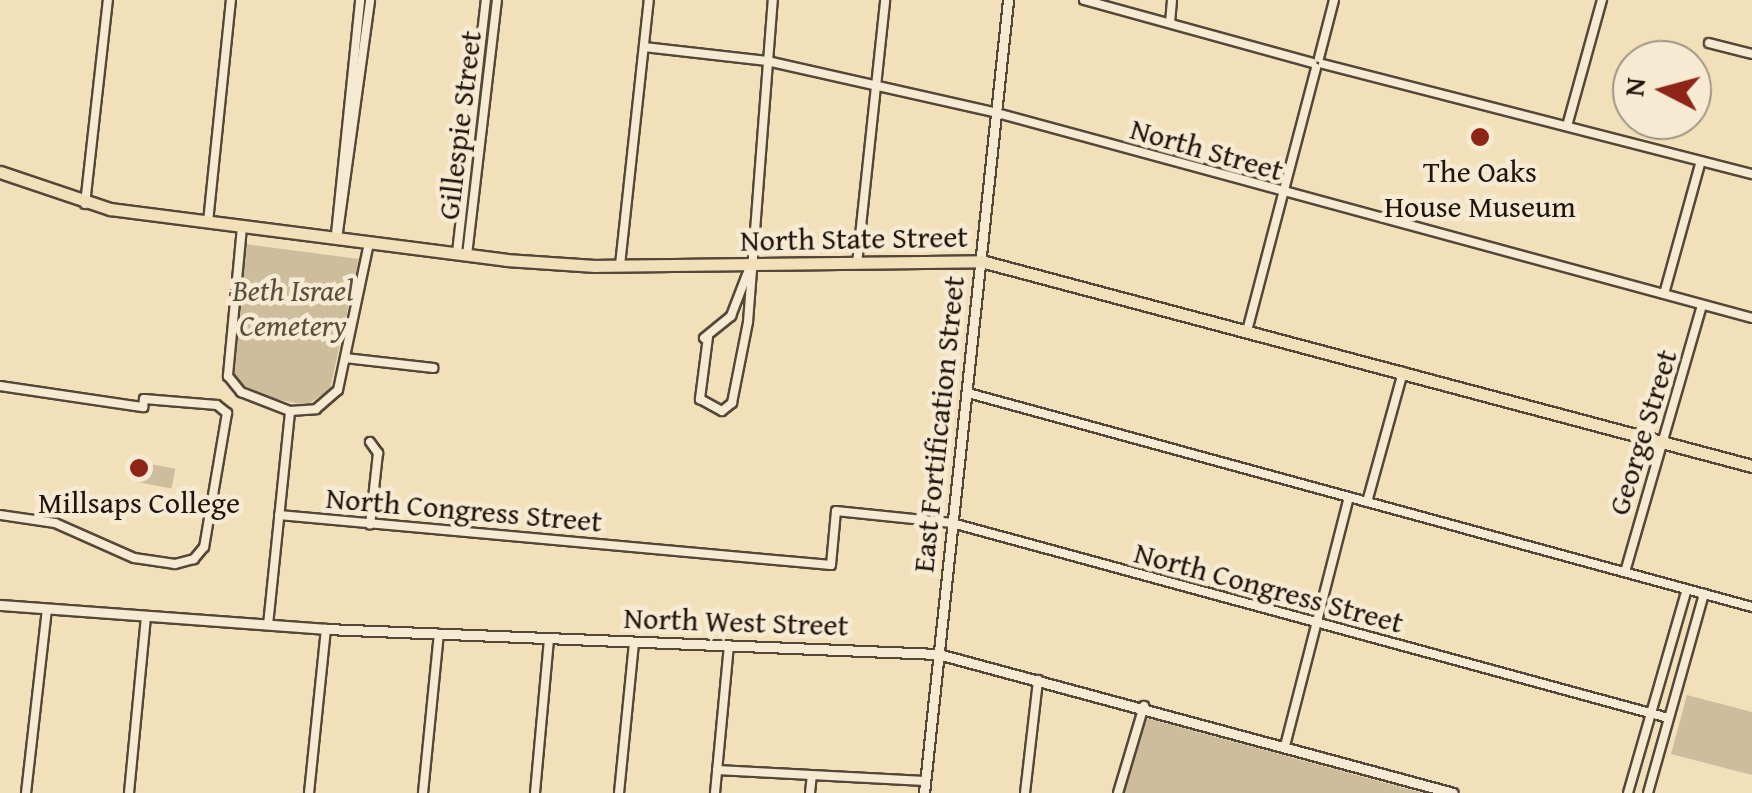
<!DOCTYPE html>
<style>
body{margin:0}
#map{position:relative;width:1752px;height:793px;overflow:hidden;background:#f1e0ba;font-family:"Gentium Book Plus",serif}
div>[style]{position:absolute}
[style*='--x']{left:calc(var(--x)*1px);top:calc(var(--y)*1px);width:calc(var(--w)*1px);rotate:calc(var(--a)*1deg)}
.green>*{inset:0;background:#cdbd9d;transform-origin:0 0}
.roads{filter:drop-shadow(2px 0 #544738) drop-shadow(-2px 0 #544738) drop-shadow(0 2px #544738) drop-shadow(0 -2px #544738)}
.minor>*{height:8px;margin:-4px;padding:0 4px;transform-origin:4px;border-radius:4px;background:#f6ebd2}
.tertiary>*{height:9px;margin:-4.5px;padding:0 4.5px;transform-origin:4.5px;border-radius:4.5px;background:#f6ebd2}
.primary>*{height:11px;margin:-5.5px;padding:0 5.5px;transform-origin:5.5px;border-radius:5.5px;background:#f1e0ba}
.dots>*{width:28px;height:28px;translate:-50% -50%;box-sizing:border-box;border:5px solid #f6ebd2;border-radius:50%}
span{translate:-50% -50%;white-space:nowrap;text-align:center;line-height:1.15;-webkit-text-stroke:9px #f6ebd2;paint-order:stroke}
.street-label{font-size:30px;color:#20140d}
.poi-label{font-size:30px;color:#20140d}
.park-label{font-size:30px;color:#5d4f3f;font-style:italic}
.north{position:absolute;left:1612px;top:40px;width:100px;height:100px;box-sizing:border-box;background:#f6ebd2;border:2px solid #a09583;border-radius:50%;rotate:276deg;font-size:28px;font-weight:700;line-height:40px;text-align:center;color:#20140d}
.north::after{content:'';display:block;margin:auto;width:35px;height:45px;background:#8f2418;clip-path:polygon(50% 0,100% 100%,50% 72%,0 100%)}
</style>
<div id="map">
<div class="green">
<div style="clip-path:polygon(245px 244px,359px 259px,330px 389px,307px 405px,264px 397px,234px 379px)"></div>
<div style="left:140px;top:462px;width:36px;height:20px;rotate:11deg"></div>
<div style="clip-path:polygon(1687px 695px,1752px 712px,1752px 775px,1671px 754px)"></div>
<div style="clip-path:polygon(1146px 718px,1423px 793px,1124px 793px)"></div>
</div>
<div class="roads">
<div class="minor">
<div style="--x:1084;--y:0;--w:237;--a:15.4"></div>
<div style="--x:1170;--y:23;--w:23;--a:-85"></div>
<div style="--x:1709;--y:43;--w:44;--a:14.3"></div>
<div style="--x:644;--y:47;--w:124;--a:6.5"></div>
<div style="--x:767;--y:61;--w:236;--a:12.7"></div>
<div style="--x:997;--y:113;--w:782;--a:15.19"></div>
<div style="--x:1319;--y:58;--w:60;--a:-75.5"></div>
<div style="--x:1323;--y:64;--w:443;--a:14.4"></div>
<div style="--x:1567;--y:126;--w:131;--a:-74.5"></div>
<div style="--x:85;--y:204;--w:205;--a:-83.6"></div>
<div style="--x:208;--y:222;--w:223;--a:-84.1"></div>
<div style="--x:242;--y:227;--w:150;--a:95.4"></div>
<div style="--x:228;--y:376;--w:21;--a:51"></div>
<div style="--x:241;--y:392;--w:53;--a:21.2"></div>
<div style="--x:290;--y:411;--w:26;--a:-4"></div>
<div style="--x:316;--y:409;--w:29;--a:-41"></div>
<div style="--x:338;--y:390;--w:150;--a:-78.1"></div>
<div style="--x:336;--y:234;--w:235;--a:-84.1"></div>
<div style="--x:337;--y:239;--w:241;--a:-82.1"></div>
<div style="--x:457;--y:253;--w:255;--a:-83.5"></div>
<div style="--x:467;--y:255;--w:257;--a:-83.3"></div>
<div style="--x:857;--y:264;--w:265;--a:-83.9"></div>
<div style="--x:620;--y:265;--w:267;--a:-83.8"></div>
<div style="--x:1664;--y:294;--w:138;--a:-74.5"></div>
<div style="--x:1247;--y:331;--w:272;--a:-75.3"></div>
<div style="--x:708;--y:337;--w:63;--a:97.4"></div>
<div style="--x:700;--y:399;--w:25;--a:29"></div>
<div style="--x:722;--y:411;--w:13;--a:-39"></div>
<div style="--x:732;--y:403;--w:83;--a:-78.8"></div>
<div style="--x:748;--y:322;--w:323;--a:-85.6"></div>
<div style="--x:704;--y:338;--w:35;--a:-39"></div>
<div style="--x:731;--y:316;--w:50;--a:-69"></div>
<div style="--x:345;--y:358;--w:89;--a:6.5"></div>
<div style="--x:0;--y:386;--w:145;--a:8.4"></div>
<div style="--x:143;--y:407;--w:8;--a:-83"></div>
<div style="--x:144;--y:399;--w:73;--a:4.7"></div>
<div style="--x:217;--y:405;--w:13;--a:39"></div>
<div style="--x:227;--y:413;--w:136;--a:99.7"></div>
<div style="--x:204;--y:547;--w:16;--a:130"></div>
<div style="--x:194;--y:559;--w:20;--a:165"></div>
<div style="--x:175;--y:564;--w:41;--a:-171.7"></div>
<div style="--x:134;--y:558;--w:86;--a:-156.1"></div>
<div style="--x:55;--y:523;--w:56;--a:-171.7"></div>
<div style="--x:968;--y:393;--w:813;--a:15.27"></div>
<div style="--x:370;--y:442;--w:14;--a:54"></div>
<div style="--x:378;--y:453;--w:72;--a:96.3"></div>
<div style="--x:1367;--y:502;--w:135;--a:-74.5"></div>
<div style="--x:836;--y:511;--w:117;--a:5.9"></div>
<div style="--x:952;--y:523;--w:742;--a:15.23"></div>
<div style="--x:279;--y:515;--w:554;--a:5.18"></div>
<div style="--x:831;--y:565;--w:54;--a:-84.7"></div>
<div style="--x:1625;--y:572;--w:278;--a:-73.9"></div>
<div style="--x:268;--y:625;--w:215;--a:-84.1"></div>
<div style="--x:1285;--y:746;--w:257;--a:-75.6"></div>
<div style="--x:717;--y:770;--w:208;--a:3"></div>
<div style="--x:26;--y:793;--w:184;--a:-83.5"></div>
<div style="--x:129;--y:793;--w:177;--a:-84.5"></div>
<div style="--x:309;--y:793;--w:165;--a:-84.1"></div>
<div style="--x:423;--y:793;--w:160;--a:-84.3"></div>
<div style="--x:535;--y:793;--w:155;--a:-84.8"></div>
<div style="--x:619;--y:793;--w:151;--a:-84.3"></div>
<div style="--x:715;--y:793;--w:148;--a:-84.6"></div>
<div style="--x:810;--y:793;--w:18;--a:-84"></div>
<div style="--x:1025;--y:793;--w:114;--a:-83.4"></div>
<div style="--x:1118;--y:793;--w:91;--a:-73.4"></div>
<div style="--x:1628;--y:793;--w:212;--a:-73.9"></div>
<div style="--x:1648;--y:793;--w:207;--a:-74.3"></div>
</div>
<div class="tertiary">
<div style="--x:0;--y:605;--w:327;--a:4.2"></div>
<div style="--x:326;--y:629;--w:613;--a:2.34"></div>
<div style="--x:938;--y:654;--w:533;--a:15.1"></div>
<div style="--x:924;--y:793;--w:797;--a:-83.95"></div>
</div>
<div class="primary">
<div style="--x:0;--y:172;--w:116;--a:18.6"></div>
<div style="--x:110;--y:209;--w:399;--a:7.3"></div>
<div style="--x:506;--y:260;--w:89;--a:3.9"></div>
<div style="--x:595;--y:266;--w:386;--a:-0.7"></div>
<div style="--x:981;--y:261;--w:798;--a:14.89"></div>
</div>
</div>
<div class="dots">
<div style="left:1480px;top:137px;background:#8f2418"></div>
<div style="left:139px;top:468px;background:#8f2418"></div>
</div>
<div class="street-label">
<span style="left:459px;top:125px;rotate:-83deg">Gillespie Street</span>
<span style="left:1207px;top:149px;rotate:16deg">North Street</span>
<span style="left:854px;top:238px;rotate:-1deg">North State Street</span>
<span style="left:938px;top:424px;rotate:-84deg">East Fortification Street</span>
<span style="left:1642px;top:432px;rotate:-73deg">George Street</span>
<span style="left:464px;top:509px;rotate:5deg">North Congress Street</span>
<span style="left:1269px;top:587px;rotate:15deg">North Congress Street</span>
<span style="left:736px;top:621px;rotate:2deg">North West Street</span>
</div>
<div class="poi-label">
<span style="left:1480px;top:188px">The Oaks<br>House Museum</span>
<span style="left:139px;top:502px">Millsaps College</span>
</div>
<div class="park-label">
<span style="left:293px;top:307px">Beth Israel<br>Cemetery</span>
</div>
<div class="north">N</div>
</div>
